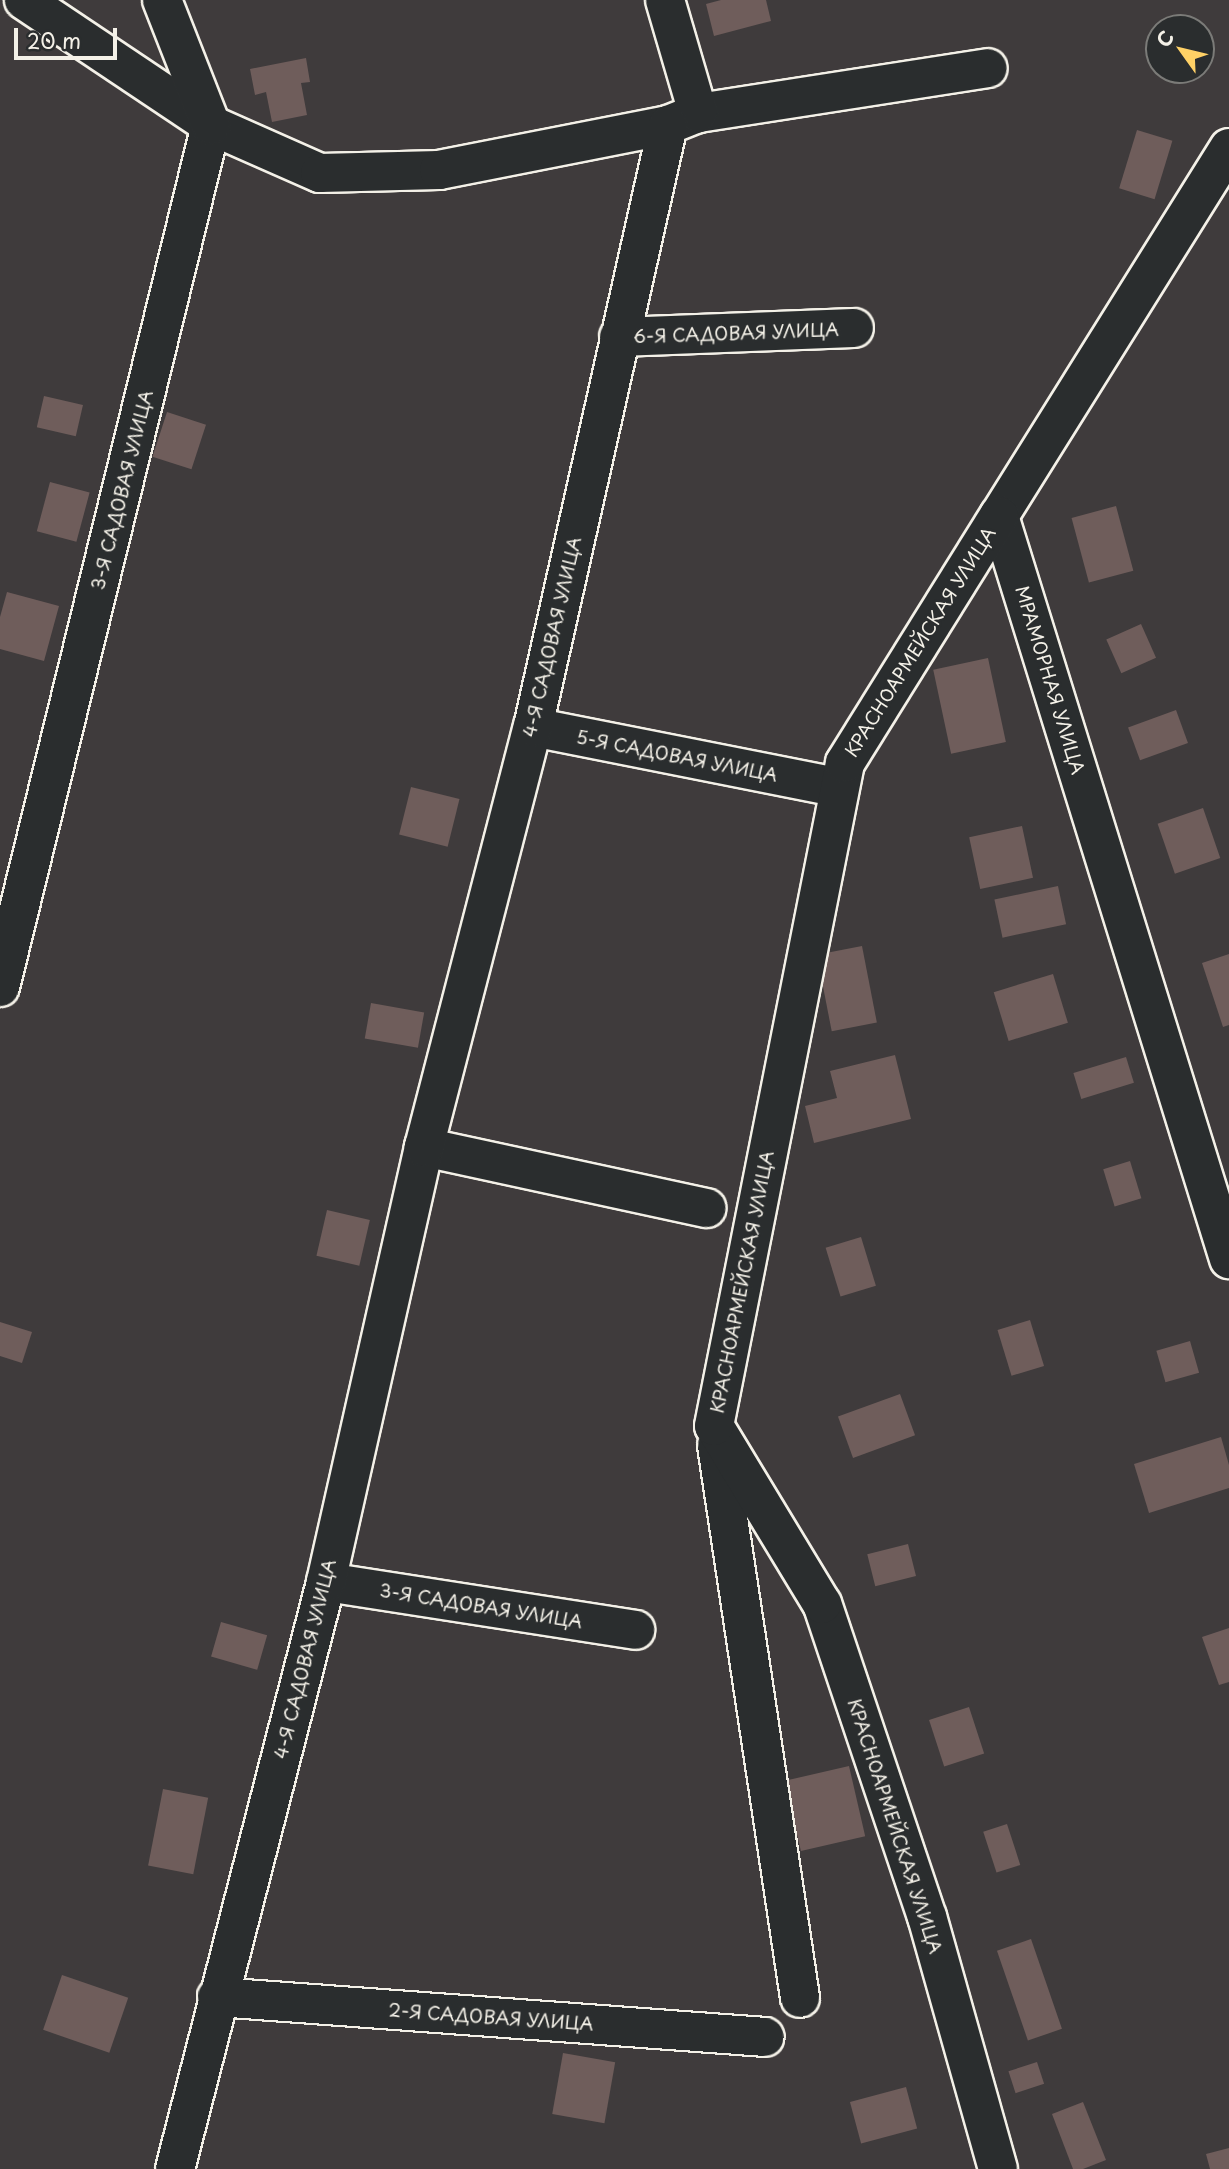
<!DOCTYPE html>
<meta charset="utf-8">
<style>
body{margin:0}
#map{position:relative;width:1229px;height:2169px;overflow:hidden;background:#3f3b3c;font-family:"Playpen Sans",sans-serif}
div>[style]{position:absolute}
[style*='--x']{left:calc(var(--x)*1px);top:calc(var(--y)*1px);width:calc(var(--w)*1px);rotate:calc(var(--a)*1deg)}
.building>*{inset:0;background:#6f5d5b;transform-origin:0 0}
.roads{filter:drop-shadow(2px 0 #f4f1e8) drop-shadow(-2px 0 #f4f1e8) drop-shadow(0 2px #f4f1e8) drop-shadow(0 -2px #f4f1e8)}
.minor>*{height:38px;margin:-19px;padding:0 19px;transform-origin:19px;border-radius:19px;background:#2a2d2e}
span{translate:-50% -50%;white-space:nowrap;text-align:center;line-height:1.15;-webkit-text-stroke:5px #2a2d2e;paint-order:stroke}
.street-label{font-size:18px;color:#f4f1e8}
.north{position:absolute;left:1145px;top:14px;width:70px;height:70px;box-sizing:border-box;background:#2a2d2e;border:2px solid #7b7b78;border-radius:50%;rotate:304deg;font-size:19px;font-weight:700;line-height:28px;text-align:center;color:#f4f1e8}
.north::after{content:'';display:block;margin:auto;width:24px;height:32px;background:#ffd166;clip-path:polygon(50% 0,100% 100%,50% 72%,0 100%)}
.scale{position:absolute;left:14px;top:28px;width:103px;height:32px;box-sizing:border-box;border:4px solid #f4f1e8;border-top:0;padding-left:9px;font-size:21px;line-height:24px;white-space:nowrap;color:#f4f1e8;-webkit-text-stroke:5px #2a2d2e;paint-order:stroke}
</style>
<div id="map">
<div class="building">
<div style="clip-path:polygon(721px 0,766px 0,771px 21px,714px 36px,706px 4px)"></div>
<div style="clip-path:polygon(306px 58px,310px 82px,301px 83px,307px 115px,272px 122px,266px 92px,255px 95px,250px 69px)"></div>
<div style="left:1137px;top:130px;width:37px;height:61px;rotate:17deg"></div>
<div style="left:44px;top:396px;width:40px;height:32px;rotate:13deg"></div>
<div style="left:167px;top:412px;width:41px;height:47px;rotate:18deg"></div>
<div style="left:50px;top:482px;width:41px;height:51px;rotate:15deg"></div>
<div style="left:1116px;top:506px;width:67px;height:46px;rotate:75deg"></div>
<div style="clip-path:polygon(7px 592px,59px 606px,44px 661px,0 649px,0 617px)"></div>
<div style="left:1141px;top:624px;width:37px;height:38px;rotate:66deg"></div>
<div style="left:988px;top:658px;width:86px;height:56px;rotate:78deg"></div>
<div style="left:1176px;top:710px;width:35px;height:51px;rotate:70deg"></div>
<div style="left:411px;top:787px;width:50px;height:49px;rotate:14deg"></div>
<div style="left:1203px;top:808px;width:53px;height:48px;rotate:71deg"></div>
<div style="left:1022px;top:826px;width:53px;height:54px;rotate:78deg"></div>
<div style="left:1058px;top:886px;width:39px;height:65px;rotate:78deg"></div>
<div style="left:862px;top:946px;width:78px;height:46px;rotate:79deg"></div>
<div style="clip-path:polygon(1229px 954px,1229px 1025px,1223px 1027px,1202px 963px)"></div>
<div style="left:1053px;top:974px;width:51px;height:62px;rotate:73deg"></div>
<div style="left:371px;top:1003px;width:54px;height:36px;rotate:10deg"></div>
<div style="clip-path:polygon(895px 1055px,911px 1119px,814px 1143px,805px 1106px,837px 1098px,830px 1071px)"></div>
<div style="left:1126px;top:1057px;width:27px;height:55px;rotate:73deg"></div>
<div style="left:1130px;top:1161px;width:39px;height:28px;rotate:73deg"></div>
<div style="left:327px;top:1210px;width:44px;height:47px;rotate:13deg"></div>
<div style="left:861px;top:1237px;width:51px;height:37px;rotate:73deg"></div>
<div style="left:1030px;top:1320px;width:48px;height:34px;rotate:73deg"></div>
<div style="clip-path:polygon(0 1322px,32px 1332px,22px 1363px,0 1356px)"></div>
<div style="left:1190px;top:1341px;width:33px;height:35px;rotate:74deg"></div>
<div style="left:900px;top:1394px;width:44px;height:66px;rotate:70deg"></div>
<div style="clip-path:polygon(1221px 1437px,1229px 1465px,1229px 1488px,1149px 1513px,1134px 1464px)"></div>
<div style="left:908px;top:1544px;width:33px;height:42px;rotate:76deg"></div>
<div style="left:221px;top:1622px;width:48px;height:36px;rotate:16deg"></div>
<div style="clip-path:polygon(1229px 1628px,1229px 1682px,1219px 1685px,1202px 1637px)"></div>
<div style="left:969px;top:1707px;width:49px;height:42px;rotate:72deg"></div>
<div style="left:849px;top:1766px;width:72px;height:66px;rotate:77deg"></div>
<div style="left:163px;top:1789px;width:46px;height:78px;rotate:11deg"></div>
<div style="left:1007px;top:1824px;width:43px;height:25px;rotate:72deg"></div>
<div style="left:1031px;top:1939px;width:95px;height:36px;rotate:71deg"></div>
<div style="left:62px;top:1975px;width:70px;height:58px;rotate:19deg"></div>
<div style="left:563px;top:2053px;width:53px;height:62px;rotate:10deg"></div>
<div style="left:1037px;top:2062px;width:23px;height:30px;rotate:72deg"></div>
<div style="left:906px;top:2087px;width:43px;height:58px;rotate:75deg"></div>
<div style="clip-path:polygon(1083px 2102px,1106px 2160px,1083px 2169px,1073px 2169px,1052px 2114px)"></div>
<div style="clip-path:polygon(1229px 2148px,1229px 2169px,1210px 2169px,1206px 2154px)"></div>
</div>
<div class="roads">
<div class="minor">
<div style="--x:24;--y:0;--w:225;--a:33.8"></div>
<div style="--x:211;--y:125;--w:119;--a:23.8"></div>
<div style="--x:320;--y:173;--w:119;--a:-1.4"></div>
<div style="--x:439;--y:170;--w:233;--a:-11.1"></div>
<div style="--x:668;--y:125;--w:32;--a:-22"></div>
<div style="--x:698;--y:113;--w:293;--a:-8.8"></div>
<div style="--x:665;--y:0;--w:118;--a:73.7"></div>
<div style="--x:1229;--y:148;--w:434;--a:122"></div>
<div style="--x:999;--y:516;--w:778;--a:72.8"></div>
<div style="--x:619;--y:337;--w:235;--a:-2.2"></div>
<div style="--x:533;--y:727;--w:295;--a:11.2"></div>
<div style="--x:0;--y:987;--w:887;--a:-76.25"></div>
<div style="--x:211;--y:125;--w:134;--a:-111.4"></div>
<div style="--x:424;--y:1147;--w:289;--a:12.2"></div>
<div style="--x:717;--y:1445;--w:559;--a:81.46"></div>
<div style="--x:326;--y:1582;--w:313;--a:8.8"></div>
<div style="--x:217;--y:1997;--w:549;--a:4.17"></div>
<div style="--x:175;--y:2169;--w:606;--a:-75.57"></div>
<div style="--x:326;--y:1582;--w:446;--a:-77.3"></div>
<div style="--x:424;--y:1147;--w:434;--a:-75.5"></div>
<div style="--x:533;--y:727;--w:617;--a:-77.36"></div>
<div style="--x:998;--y:2169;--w:262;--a:-105.7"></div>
<div style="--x:927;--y:1917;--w:330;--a:-108.5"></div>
<div style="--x:822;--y:1604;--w:208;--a:-121.2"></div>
<div style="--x:714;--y:1426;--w:676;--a:-78.82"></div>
<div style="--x:845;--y:763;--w:291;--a:-58.1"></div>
</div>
</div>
<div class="street-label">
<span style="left:736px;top:333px;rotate:-2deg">6-Я САДОВАЯ УЛИЦА</span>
<span style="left:122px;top:490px;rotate:-76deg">3-Я САДОВАЯ УЛИЦА</span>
<span style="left:552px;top:637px;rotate:-77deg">4-Я САДОВАЯ УЛИЦА</span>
<span style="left:920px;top:642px;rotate:-58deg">КРАСНОАРМЕЙСКАЯ УЛИЦА</span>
<span style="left:1050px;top:680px;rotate:73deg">МРАМОРНАЯ УЛИЦА</span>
<span style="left:677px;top:756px;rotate:11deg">5-Я САДОВАЯ УЛИЦА</span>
<span style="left:742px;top:1282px;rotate:-79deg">КРАСНОАРМЕЙСКАЯ УЛИЦА</span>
<span style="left:481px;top:1606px;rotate:9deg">3-Я САДОВАЯ УЛИЦА</span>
<span style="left:305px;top:1659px;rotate:-76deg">4-Я САДОВАЯ УЛИЦА</span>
<span style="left:895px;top:1826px;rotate:72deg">КРАСНОАРМЕЙСКАЯ УЛИЦА</span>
<span style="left:491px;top:2017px;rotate:4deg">2-Я САДОВАЯ УЛИЦА</span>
</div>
<div class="north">С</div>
<div class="scale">20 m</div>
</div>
